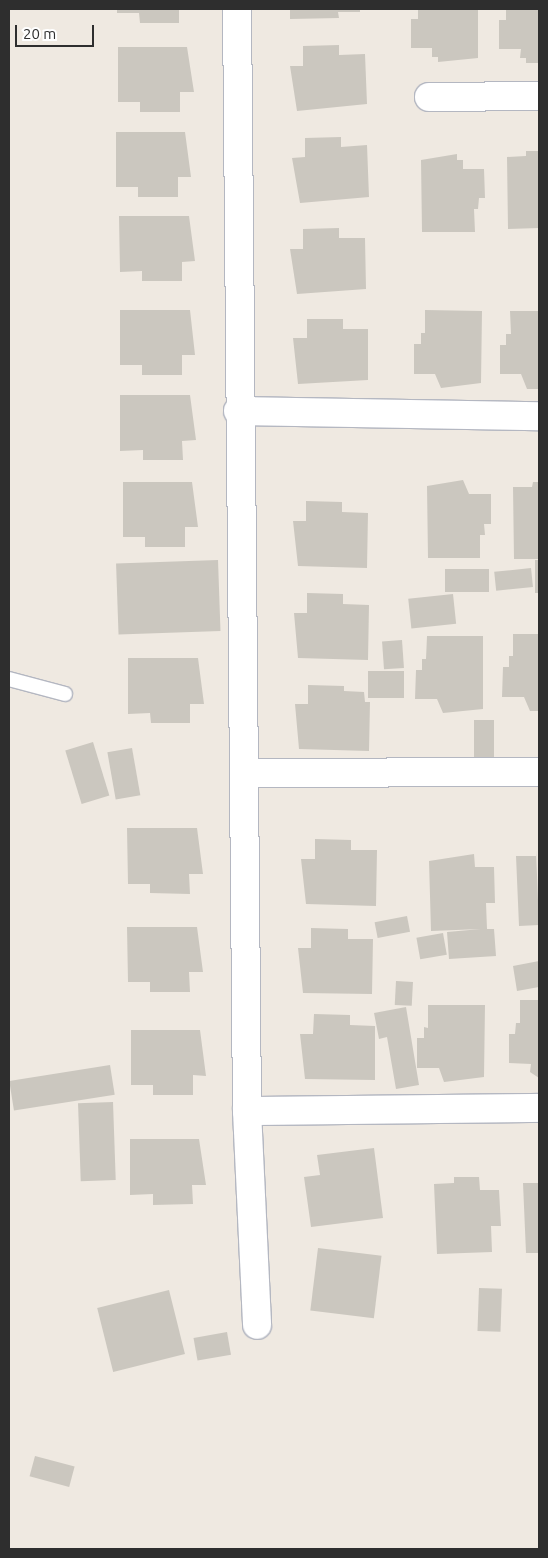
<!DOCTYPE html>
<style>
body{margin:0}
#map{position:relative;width:548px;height:1558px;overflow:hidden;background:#efe9e1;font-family:Ubuntu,sans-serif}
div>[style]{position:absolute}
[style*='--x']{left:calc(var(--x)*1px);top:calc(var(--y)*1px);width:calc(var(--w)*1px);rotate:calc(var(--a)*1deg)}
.building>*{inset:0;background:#cbc7bf;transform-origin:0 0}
.roads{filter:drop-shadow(1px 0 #b4b7c1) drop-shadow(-1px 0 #b4b7c1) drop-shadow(0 1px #b4b7c1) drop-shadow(0 -1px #b4b7c1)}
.lane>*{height:14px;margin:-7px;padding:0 7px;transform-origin:7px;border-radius:7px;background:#fff}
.street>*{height:28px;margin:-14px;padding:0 14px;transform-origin:14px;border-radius:14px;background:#fff}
span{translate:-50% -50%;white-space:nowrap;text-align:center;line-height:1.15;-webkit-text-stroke:4px #fff;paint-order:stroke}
.frame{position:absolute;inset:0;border:10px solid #2e2e2e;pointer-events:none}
.scale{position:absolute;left:15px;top:25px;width:79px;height:22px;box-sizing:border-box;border:2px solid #2e2e2e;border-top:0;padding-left:6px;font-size:15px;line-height:18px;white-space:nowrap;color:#2e2e2e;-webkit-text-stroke:4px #fff;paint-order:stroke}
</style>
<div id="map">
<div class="building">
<div style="clip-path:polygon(117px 9px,179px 9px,179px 23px,140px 23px,139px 13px,117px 13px)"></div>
<div style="clip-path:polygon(290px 9px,360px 9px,360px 12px,338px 12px,339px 18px,290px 19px)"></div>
<div style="clip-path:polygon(418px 9px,478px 9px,478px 58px,438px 62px,438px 57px,432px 57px,432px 48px,411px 48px,411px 19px,418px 19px)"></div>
<div style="clip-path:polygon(506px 9px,539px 9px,539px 63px,526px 63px,526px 58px,520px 58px,521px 49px,499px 49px,499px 20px,506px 20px)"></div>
<div style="clip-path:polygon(339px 45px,339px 55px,365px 54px,367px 104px,297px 111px,290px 66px,303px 66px,303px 46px)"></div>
<div style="clip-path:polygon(118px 47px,187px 47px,194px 92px,180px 92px,180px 112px,140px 112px,140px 102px,118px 102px)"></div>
<div style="clip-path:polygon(116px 132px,185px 132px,191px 177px,178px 177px,178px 197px,138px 197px,138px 187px,116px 187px)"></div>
<div style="clip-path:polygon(341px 137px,341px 147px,367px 145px,369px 197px,300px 203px,292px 158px,305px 157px,305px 138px)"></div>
<div style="clip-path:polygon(526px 151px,539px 151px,539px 228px,508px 229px,507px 157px,526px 156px)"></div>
<div style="clip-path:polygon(457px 154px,457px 160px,463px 160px,463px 169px,484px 169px,485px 198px,479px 198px,478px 209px,474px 209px,475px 232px,422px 232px,421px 160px)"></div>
<div style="clip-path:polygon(119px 216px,189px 216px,195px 261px,182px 262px,182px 281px,142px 281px,142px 271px,120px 272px)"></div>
<div style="clip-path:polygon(339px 228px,339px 238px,365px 238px,366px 289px,297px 294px,290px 249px,303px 249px,303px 229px)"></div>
<div style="clip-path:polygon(120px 310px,190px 310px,195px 355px,182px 355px,182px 375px,142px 375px,142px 365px,120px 365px)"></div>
<div style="clip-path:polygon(425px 310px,482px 311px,481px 383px,441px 388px,435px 374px,414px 374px,414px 344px,421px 344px,421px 333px,425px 333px)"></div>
<div style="clip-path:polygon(510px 311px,539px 311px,539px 389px,527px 389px,521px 374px,500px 374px,500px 345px,506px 345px,506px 334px,511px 334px)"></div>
<div style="clip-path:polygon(307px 319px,343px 319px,343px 329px,368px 329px,368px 380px,298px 384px,293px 338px,307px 338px)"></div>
<div style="clip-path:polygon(120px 395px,190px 395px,196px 440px,182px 441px,183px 460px,143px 460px,143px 450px,120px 451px)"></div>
<div style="clip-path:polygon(463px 480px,469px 494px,491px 494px,491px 524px,484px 524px,485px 535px,480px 535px,480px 558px,428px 558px,427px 486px)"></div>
<div style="clip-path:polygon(123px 482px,192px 482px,198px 527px,185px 527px,185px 547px,145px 547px,145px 537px,123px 537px)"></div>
<div style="clip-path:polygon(533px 482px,539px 482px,539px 559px,514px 559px,513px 487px,532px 487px)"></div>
<div style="clip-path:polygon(306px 501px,342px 502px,342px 512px,368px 513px,367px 568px,298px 566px,293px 521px,306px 521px)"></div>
<div style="left:218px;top:560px;width:71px;height:102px;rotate:88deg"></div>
<div style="left:535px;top:560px;width:4px;height:33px"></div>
<div style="left:531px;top:568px;width:19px;height:37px;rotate:84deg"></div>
<div style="left:489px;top:569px;width:23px;height:44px;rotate:90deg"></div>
<div style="clip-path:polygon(307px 593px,343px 594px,343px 604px,369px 605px,368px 660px,298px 658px,294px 613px,307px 613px)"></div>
<div style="left:453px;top:594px;width:30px;height:45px;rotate:84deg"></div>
<div style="clip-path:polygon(513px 634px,539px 634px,539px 711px,530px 711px,524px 697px,502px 697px,503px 667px,509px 667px,509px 656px,513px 656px)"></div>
<div style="clip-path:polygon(427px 636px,483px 636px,483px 709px,443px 713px,437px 699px,415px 699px,416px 670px,422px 670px,422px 659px,426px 659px)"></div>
<div style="left:402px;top:640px;width:28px;height:20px;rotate:86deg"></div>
<div style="clip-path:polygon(128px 658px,198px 658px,204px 704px,190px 704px,190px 723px,151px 723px,150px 713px,128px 714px)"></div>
<div style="left:404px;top:671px;width:27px;height:36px;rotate:90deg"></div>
<div style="clip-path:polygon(308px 685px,344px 686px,344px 691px,364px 692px,365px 702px,370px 702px,369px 751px,299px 749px,295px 704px,308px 704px)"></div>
<div style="left:474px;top:720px;width:20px;height:48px"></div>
<div style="left:93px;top:742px;width:56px;height:29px;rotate:73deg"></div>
<div style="left:132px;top:748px;width:48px;height:25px;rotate:80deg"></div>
<div style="clip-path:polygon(127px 828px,197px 828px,203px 874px,189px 874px,190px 894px,150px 893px,150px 884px,128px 884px)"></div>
<div style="clip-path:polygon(315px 839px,351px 840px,351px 850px,377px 850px,376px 906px,306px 904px,301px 859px,315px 859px)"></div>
<div style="clip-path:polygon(536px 850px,539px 925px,519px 926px,516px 856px,536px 856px)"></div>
<div style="clip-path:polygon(474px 854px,475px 867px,494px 867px,495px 903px,486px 903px,487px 929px,494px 929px,496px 956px,449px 959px,447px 932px,481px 929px,431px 931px,429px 861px)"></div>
<div style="left:407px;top:916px;width:16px;height:33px;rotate:79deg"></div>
<div style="clip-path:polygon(127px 927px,197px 927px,203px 972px,189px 972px,190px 992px,150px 992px,150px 982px,128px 982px)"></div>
<div style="clip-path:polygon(311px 928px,348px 929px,348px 939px,373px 939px,372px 994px,303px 993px,298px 948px,311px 948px)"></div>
<div style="left:443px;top:933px;width:22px;height:27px;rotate:80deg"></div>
<div style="clip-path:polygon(539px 961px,539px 987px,517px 991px,513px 966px)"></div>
<div style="left:396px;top:981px;width:17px;height:24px;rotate:3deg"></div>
<div style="clip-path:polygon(520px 1000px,539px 1000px,539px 1078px,530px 1072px,531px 1064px,509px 1063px,509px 1034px,515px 1034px,516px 1023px,520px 1023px)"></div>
<div style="clip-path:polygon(428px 1005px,485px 1005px,484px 1077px,444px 1082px,439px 1068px,417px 1068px,417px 1038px,424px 1038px,424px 1027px,428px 1028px)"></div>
<div style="clip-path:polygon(406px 1007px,419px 1085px,396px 1089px,387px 1037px,379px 1039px,374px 1013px)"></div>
<div style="clip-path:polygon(314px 1014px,350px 1015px,350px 1025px,375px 1026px,375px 1080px,305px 1079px,300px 1034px,313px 1034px)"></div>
<div style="clip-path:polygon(131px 1030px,200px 1030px,206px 1076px,193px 1075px,193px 1095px,153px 1095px,153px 1085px,131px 1085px)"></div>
<div style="left:110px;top:1065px;width:30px;height:102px;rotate:81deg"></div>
<div style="left:113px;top:1102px;width:78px;height:35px;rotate:88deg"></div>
<div style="clip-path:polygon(130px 1139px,199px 1139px,206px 1185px,192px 1185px,193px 1204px,153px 1205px,153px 1194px,130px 1195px)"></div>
<div style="clip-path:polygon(374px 1148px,383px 1218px,311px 1227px,304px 1177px,320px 1175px,317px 1155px)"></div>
<div style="clip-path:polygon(454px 1177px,479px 1177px,480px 1190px,499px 1190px,501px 1226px,491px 1226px,492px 1252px,437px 1254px,434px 1184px,454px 1183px)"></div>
<div style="clip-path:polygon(523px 1183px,539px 1183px,539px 1253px,526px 1253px)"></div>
<div style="left:318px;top:1248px;width:64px;height:63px;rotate:7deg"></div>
<div style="left:479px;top:1288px;width:23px;height:43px;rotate:2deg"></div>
<div style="left:169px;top:1290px;width:66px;height:74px;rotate:76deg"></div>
<div style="left:227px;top:1332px;width:23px;height:34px;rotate:80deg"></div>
<div style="left:35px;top:1456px;width:41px;height:21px;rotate:15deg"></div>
</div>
<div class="roads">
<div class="lane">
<div style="--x:9;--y:679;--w:58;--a:15"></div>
</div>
<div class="street">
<div style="--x:237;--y:9;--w:1102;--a:89.48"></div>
<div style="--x:247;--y:1111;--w:214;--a:87.3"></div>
<div style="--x:429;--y:97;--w:110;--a:-0.5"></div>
<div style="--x:238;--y:411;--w:301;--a:1"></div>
<div style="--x:246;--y:773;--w:293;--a:-0.2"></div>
<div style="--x:247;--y:1111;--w:292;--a:-0.6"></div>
</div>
</div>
<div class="frame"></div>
<div class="scale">20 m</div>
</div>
